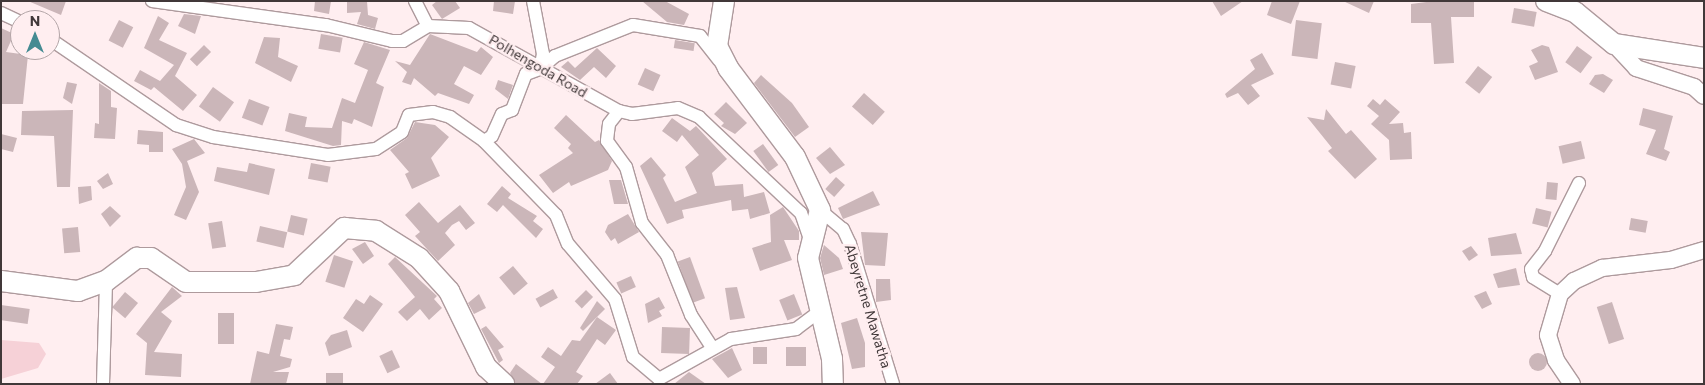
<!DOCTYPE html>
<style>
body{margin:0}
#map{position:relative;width:1705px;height:385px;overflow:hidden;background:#ffeef0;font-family:Commissioner,sans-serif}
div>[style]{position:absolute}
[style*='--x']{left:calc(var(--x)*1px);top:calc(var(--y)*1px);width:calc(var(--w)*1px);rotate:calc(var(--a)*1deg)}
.green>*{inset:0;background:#f6d1d7}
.building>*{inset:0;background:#cbb6b9;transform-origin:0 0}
.round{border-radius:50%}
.roads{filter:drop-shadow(1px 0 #ae9a9d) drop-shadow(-1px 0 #ae9a9d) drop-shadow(0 1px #ae9a9d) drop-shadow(0 -1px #ae9a9d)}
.minor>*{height:12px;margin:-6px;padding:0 6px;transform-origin:6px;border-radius:6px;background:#fff}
.tertiary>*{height:16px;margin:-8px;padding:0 8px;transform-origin:8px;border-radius:8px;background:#fff}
.primary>*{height:20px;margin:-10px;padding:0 10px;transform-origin:10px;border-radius:10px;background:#fff}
span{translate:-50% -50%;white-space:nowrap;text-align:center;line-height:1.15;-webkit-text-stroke:5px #ffeef0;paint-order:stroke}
.street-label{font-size:14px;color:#413839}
.frame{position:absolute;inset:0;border:2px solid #413839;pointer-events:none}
.north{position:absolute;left:10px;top:10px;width:50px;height:50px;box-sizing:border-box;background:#ffeef0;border:1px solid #b3a5a7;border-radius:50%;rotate:0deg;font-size:14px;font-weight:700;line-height:20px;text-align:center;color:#413839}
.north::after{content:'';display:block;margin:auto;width:18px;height:22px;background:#448b92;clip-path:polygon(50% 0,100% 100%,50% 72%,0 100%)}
</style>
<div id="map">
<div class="green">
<div style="clip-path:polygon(1px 340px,39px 343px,46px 354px,38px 368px,1px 379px)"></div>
</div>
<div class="building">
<div style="clip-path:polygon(28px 1px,66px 1px,61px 15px)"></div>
<div style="clip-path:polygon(315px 1px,331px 1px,329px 14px,314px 11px)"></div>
<div style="clip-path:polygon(347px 1px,367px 1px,368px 15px,378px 18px,375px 29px,357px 24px,361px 12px,347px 13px)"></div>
<div style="clip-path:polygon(437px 1px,455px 1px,460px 8px,442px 19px,432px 5px)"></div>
<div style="clip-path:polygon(494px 1px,515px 1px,513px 14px,493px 11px)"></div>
<div style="clip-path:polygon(642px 1px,665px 1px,689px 14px,684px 25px,667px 22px)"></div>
<div style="clip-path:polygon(1212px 1px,1243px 1px,1221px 16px)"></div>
<div style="clip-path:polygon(1272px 1px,1300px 1px,1291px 24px,1267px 15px)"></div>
<div style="clip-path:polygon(1343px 1px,1374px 1px,1369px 13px)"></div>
<div style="clip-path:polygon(1434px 1px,1474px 1px,1474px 17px,1451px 17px,1454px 63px,1434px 64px,1431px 23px,1411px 23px,1411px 4px)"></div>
<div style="left:1514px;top:8px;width:23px;height:15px;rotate:10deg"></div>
<div style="clip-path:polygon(184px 14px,201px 16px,195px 34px,178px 26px)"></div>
<div style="clip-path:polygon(158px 16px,169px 23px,159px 40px,187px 53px,175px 76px,197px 95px,183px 111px,154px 87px,151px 90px,134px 81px,140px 70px,160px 81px,174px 65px,144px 48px)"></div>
<div style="left:119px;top:20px;width:16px;height:23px;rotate:27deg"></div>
<div style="left:1296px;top:20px;width:26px;height:36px;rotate:7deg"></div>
<div style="clip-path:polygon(1px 28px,14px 34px,6px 52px,28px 55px,23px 104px,1px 104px)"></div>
<div style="left:321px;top:34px;width:22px;height:15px;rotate:10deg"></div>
<div style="clip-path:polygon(430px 34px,477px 52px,481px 47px,493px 57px,481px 75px,464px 66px,454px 84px,474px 95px,469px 104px,438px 93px,435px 96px,414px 78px,411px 85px,402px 82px,407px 72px,395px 61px,410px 65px)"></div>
<div style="clip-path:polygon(264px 37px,280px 38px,278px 57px,298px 66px,291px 82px,255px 63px)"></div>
<div style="left:675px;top:40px;width:20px;height:8px;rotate:9deg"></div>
<div style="clip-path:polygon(364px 42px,390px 50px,376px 83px,384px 87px,372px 127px,354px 119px,352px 124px,342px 121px,341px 145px,333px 146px,285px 131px,289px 113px,307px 117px,305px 127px,332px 128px,342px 98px,355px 103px,368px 70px,354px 64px)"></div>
<div style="left:204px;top:45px;width:10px;height:20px;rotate:45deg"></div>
<div style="clip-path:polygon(1542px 45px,1549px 47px,1558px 72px,1535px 80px,1529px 66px,1538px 62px,1531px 50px)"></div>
<div style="left:1577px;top:46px;width:19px;height:20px;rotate:36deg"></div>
<div style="clip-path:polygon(597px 48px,616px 66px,606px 78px,594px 67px,580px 80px,561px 67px,568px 61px,575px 68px)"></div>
<div style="clip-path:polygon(1262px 53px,1274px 74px,1251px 85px,1260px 96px,1248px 105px,1238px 93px,1227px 98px,1225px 94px,1255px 69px,1250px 60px)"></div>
<div style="left:1335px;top:62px;width:21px;height:23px;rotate:11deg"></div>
<div style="left:1478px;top:66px;width:18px;height:21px;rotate:38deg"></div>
<div style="left:645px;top:68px;width:17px;height:18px;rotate:24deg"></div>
<div style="clip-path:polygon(1603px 74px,1613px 80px,1604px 93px,1589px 84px,1595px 75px)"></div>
<div style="clip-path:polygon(761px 75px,792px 103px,809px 127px,795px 137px,754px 83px)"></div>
<div style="clip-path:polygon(498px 80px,513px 85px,508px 99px,495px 89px)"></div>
<div style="clip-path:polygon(67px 82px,77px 84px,72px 104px,63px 98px)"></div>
<div style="clip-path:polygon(99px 83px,111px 91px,111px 107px,117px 108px,115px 139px,94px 138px,95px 123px,99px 124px)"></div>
<div style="left:213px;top:87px;width:26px;height:24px;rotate:36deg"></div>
<div style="left:864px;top:93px;width:28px;height:18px;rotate:42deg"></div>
<div style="left:249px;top:99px;width:22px;height:20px;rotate:21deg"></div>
<div style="clip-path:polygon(1373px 99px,1380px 105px,1385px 99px,1400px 112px,1389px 124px,1403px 123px,1404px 133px,1411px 132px,1412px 159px,1390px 160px,1389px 140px,1371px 124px,1379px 116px,1367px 106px)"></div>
<div style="clip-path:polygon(726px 102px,747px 123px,735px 134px,721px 126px,724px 123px,714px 114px)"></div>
<div style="clip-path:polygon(1643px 108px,1673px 116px,1664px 149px,1670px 152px,1666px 161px,1646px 154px,1656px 130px,1639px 125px)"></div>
<div style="clip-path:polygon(1326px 109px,1346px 134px,1351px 130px,1377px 159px,1355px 179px,1328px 151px,1332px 148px,1307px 117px,1324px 120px)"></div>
<div style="clip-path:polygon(73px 110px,70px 187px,57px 187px,54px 136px,21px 135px,22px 111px)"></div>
<div style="clip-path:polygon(566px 115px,595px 142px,599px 140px,612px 161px,608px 170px,571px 186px,569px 182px,553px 193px,539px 175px,573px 153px,568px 148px,571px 144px,554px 128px)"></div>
<div style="clip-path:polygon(672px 118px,690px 131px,696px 126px,727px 159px,712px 173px,715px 186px,743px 184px,744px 197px,764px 192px,770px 213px,750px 219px,748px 209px,732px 211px,731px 200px,682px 210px,684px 218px,667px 224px,640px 166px,651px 157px,666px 175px,663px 178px,675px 202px,697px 193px,685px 167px,699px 155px,682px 135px,677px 142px,662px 131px)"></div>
<div style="clip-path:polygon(415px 122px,435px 125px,449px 137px,431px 158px,440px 176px,412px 189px,405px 174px,409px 172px,390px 150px,407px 138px)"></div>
<div style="clip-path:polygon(138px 130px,163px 132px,163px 152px,149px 152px,149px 145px,137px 144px)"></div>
<div style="clip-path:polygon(1px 134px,17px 138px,13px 152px,1px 149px)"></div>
<div style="clip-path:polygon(194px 139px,205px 153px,187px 161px,199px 192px,186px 220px,174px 215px,186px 187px,182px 164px,172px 149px)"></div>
<div style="left:1581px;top:141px;width:18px;height:23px;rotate:77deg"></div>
<div style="left:763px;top:144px;width:26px;height:12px;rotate:54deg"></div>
<div style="clip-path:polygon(830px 147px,845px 165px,830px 174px,816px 158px)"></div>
<div style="clip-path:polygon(249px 163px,275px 169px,269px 195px,214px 181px,217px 167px,247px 172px)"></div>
<div style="left:311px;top:163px;width:20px;height:16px;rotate:11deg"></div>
<div style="clip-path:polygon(108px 173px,113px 184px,103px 189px,97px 181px)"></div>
<div style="left:836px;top:177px;width:12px;height:16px;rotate:42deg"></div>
<div style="clip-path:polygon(609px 180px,621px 180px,628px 204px,614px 204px)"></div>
<div style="left:1547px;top:182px;width:11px;height:17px;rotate:5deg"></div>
<div style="clip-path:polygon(91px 186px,92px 200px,79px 204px,78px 187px)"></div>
<div style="clip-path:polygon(502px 186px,511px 194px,508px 198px,537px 216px,533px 221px,543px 229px,536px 238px,503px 205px,497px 212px,487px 204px)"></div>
<div style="clip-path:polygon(873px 191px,880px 205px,843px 219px,838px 208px)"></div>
<div style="clip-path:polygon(419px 202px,438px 223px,460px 205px,475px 223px,466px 230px,459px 221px,452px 225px,445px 233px,455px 245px,438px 261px,415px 236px,420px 232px,405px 215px)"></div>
<div style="clip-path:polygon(110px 206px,121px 216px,110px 227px,101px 214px)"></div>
<div style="clip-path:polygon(783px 207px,799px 231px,799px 240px,784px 240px,792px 260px,760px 271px,752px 248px,771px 242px,770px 215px)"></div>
<div style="left:1536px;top:208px;width:16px;height:16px;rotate:14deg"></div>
<div style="clip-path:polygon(628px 214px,639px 232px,618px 244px,615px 238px,611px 241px,605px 232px,608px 225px)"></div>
<div style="left:291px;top:215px;width:17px;height:17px;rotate:13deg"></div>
<div style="left:1631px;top:218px;width:17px;height:12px;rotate:10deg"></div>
<div style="left:222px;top:221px;width:26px;height:14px;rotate:81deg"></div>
<div style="left:260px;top:226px;width:28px;height:16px;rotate:13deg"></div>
<div style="left:78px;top:227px;width:25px;height:16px;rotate:85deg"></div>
<div style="clip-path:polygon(861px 232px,888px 233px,885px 266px,865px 265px)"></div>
<div style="clip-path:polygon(1516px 233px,1522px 254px,1491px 256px,1488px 238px)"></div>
<div style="clip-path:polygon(365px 242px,374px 256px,363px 264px,352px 249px)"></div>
<div style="clip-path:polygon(824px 245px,839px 258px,843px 269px,824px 275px,820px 258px)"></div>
<div style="clip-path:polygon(1471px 246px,1478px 255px,1469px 261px,1462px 251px)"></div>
<div style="left:334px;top:255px;width:20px;height:28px;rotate:18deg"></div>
<div style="clip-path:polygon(395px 257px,437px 296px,434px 299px,442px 308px,429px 320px,420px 309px,407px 321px,398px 312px,415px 297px,388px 264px)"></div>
<div style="left:690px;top:257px;width:44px;height:13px;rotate:70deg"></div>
<div style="left:513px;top:266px;width:23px;height:18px;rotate:50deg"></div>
<div style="clip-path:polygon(1516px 268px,1520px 285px,1498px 288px,1493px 274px)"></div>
<div style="left:631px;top:276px;width:12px;height:16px;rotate:66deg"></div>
<div style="clip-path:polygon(876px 279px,890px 279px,891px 300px,876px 302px)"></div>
<div style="clip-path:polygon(172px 287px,182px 296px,161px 312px,172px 321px,154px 352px,182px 354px,181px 377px,145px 375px,147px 343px,136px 334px)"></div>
<div style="clip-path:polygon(737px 287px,745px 318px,730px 320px,725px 288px)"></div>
<div style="left:553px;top:289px;width:10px;height:20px;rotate:61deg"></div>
<div style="left:586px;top:290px;width:10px;height:16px;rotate:45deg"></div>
<div style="clip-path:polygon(1486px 291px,1492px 304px,1482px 309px,1474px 296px)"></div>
<div style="left:125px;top:292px;width:17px;height:20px;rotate:40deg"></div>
<div style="clip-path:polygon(479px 294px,486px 308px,474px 314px,468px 303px)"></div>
<div style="left:794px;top:294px;width:22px;height:16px;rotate:68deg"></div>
<div style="clip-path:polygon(370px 295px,383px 304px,363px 332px,343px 318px,356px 299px,364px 304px)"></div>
<div style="clip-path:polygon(659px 297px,665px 308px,659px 311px,662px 316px,648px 323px,645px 304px)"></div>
<div style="clip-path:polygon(597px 301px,605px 309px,583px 331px,580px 328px)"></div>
<div style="left:1612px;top:302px;width:39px;height:16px;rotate:72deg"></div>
<div style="left:1px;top:305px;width:29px;height:15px;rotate:8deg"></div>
<div style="left:218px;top:313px;width:16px;height:31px"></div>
<div style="clip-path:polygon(597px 317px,616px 330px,605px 345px,597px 339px,576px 372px,583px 376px,577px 384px,543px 384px,555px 367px,541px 357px,548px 347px,561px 356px,572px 340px,580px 341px)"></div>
<div style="clip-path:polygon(857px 318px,865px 343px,865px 367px,852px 369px,841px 323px)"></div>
<div style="clip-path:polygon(276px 324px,293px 327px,290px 340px,284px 339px,280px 356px,292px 359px,290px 367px,273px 372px,289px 372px,286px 384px,250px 384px,257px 351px,269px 354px)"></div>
<div style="clip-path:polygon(486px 326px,504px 347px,498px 350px,503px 360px,499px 363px,481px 329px)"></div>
<div style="left:662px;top:327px;width:28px;height:26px;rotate:2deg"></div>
<div style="clip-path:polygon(347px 330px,352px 347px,329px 356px,325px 343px,331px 335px)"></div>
<div style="left:753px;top:347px;width:14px;height:17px"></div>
<div style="left:786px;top:347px;width:20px;height:19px"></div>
<div style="clip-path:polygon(732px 348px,742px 370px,728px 378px,712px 359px)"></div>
<div style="left:392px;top:350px;width:19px;height:14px;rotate:65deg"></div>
<div class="round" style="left:1529px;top:353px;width:18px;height:18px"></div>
<div style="clip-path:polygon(516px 364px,542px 384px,516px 384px,510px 373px)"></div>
<div style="clip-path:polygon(689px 372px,706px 384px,674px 384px)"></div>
<div style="left:326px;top:373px;width:17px;height:11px"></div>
<div style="clip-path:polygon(610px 373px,618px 384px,595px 384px)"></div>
</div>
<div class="roads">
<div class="minor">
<div style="--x:152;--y:1;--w:176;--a:7.9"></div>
<div style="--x:326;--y:25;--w:68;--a:13.6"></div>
<div style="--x:392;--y:41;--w:11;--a:0"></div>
<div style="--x:403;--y:41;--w:29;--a:-31"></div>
<div style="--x:428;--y:26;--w:41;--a:2.8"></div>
<div style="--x:469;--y:28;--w:171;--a:29"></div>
<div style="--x:619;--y:111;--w:13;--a:13"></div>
<div style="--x:632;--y:114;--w:46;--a:-7.4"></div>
<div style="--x:678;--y:108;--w:23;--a:23"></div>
<div style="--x:699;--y:117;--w:140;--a:43.3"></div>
<div style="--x:801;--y:213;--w:28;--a:71"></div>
<div style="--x:415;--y:1;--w:28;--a:63"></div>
<div style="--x:533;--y:1;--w:54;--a:79.3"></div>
<div style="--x:543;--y:54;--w:15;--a:101"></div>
<div style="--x:1;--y:13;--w:21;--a:25"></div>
<div style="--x:50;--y:39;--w:153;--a:34.3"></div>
<div style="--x:176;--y:125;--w:39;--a:18"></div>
<div style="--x:213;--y:137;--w:116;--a:8.9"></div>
<div style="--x:328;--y:155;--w:48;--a:-7.1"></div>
<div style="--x:376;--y:149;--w:31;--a:-33"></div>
<div style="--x:402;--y:132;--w:18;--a:-68"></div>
<div style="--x:409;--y:115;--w:24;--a:-7"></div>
<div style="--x:433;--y:112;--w:18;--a:16"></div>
<div style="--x:450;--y:117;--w:42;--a:35.2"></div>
<div style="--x:484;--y:141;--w:9;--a:-32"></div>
<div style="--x:492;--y:136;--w:24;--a:-66"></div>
<div style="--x:502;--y:114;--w:11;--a:-22"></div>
<div style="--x:512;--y:110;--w:39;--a:-69"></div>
<div style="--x:526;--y:74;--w:15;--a:-20"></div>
<div style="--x:540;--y:69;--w:20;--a:-41"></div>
<div style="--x:555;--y:56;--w:84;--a:-21.7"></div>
<div style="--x:633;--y:25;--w:68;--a:9.3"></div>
<div style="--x:700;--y:36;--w:31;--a:52"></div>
<div style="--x:619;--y:111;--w:16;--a:128"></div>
<div style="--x:609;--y:124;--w:17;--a:97"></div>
<div style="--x:607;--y:141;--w:32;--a:54"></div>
<div style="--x:626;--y:167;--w:58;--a:74.1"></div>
<div style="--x:642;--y:223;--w:41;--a:52"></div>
<div style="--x:667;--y:255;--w:65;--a:68.2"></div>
<div style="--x:691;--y:315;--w:38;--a:57"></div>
<div style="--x:484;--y:141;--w:103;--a:45.8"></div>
<div style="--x:556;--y:215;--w:31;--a:68"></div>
<div style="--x:568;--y:244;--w:72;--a:49.5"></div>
<div style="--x:615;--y:299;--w:61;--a:72.8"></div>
<div style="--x:633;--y:357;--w:34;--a:40"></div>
<div style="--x:659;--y:379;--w:82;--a:-29.1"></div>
<div style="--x:731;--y:339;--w:66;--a:-8.7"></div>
<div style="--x:796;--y:329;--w:30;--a:-37"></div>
<div style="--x:820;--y:210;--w:30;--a:40"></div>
<div style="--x:843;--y:229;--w:17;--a:65"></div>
<div style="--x:850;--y:244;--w:146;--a:72.9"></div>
<div style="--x:1560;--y:294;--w:32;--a:-148"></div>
<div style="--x:1533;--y:277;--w:8;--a:-104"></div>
<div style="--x:1531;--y:269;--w:23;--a:-52"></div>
<div style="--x:1545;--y:251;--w:76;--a:-63.4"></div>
<div style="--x:103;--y:384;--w:103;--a:-88.3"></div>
</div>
<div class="tertiary">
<div style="--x:1614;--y:44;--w:33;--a:47"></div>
<div style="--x:1636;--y:68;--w:61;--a:18.1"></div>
<div style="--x:1694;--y:87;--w:13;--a:42"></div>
<div style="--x:1572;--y:384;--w:29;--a:-124"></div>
<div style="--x:1556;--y:360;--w:26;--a:-108"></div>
<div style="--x:1548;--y:335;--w:43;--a:-73.7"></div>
<div style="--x:1560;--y:294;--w:19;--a:-43"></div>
<div style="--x:1574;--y:281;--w:31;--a:-25"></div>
<div style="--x:1602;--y:268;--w:69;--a:-6.6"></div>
<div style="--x:1671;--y:260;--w:34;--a:-17"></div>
</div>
<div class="primary">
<div style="--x:724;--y:1;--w:46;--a:98.8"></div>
<div style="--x:717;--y:46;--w:25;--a:63"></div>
<div style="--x:728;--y:68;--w:111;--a:53"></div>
<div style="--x:795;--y:157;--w:59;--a:64.7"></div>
<div style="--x:820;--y:210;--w:49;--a:104"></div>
<div style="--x:808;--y:258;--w:104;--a:76.6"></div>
<div style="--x:832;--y:359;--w:25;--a:88"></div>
<div style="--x:1546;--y:1;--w:31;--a:21"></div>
<div style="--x:1575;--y:12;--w:50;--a:39.4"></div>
<div style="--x:1614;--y:44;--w:91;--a:8.8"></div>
<div style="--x:1;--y:281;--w:78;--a:7.4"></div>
<div style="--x:78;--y:291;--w:30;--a:-20"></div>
<div style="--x:106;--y:281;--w:39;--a:-37"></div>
<div style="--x:137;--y:258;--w:14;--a:0"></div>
<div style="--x:151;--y:258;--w:42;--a:34.4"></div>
<div style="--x:186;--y:282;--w:70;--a:0"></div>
<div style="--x:256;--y:282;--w:39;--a:-10"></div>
<div style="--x:294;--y:275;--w:69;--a:-43.2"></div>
<div style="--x:344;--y:228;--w:32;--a:5"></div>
<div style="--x:376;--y:231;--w:51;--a:32.1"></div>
<div style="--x:419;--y:258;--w:45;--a:47.7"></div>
<div style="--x:449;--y:291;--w:85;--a:64"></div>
<div style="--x:486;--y:367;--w:25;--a:43"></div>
</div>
</div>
<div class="street-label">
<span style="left:538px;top:66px;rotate:30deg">Polhengoda Road</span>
<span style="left:868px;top:306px;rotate:73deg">Abeyretne Mawatha</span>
</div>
<div class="frame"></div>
<div class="north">N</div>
</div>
